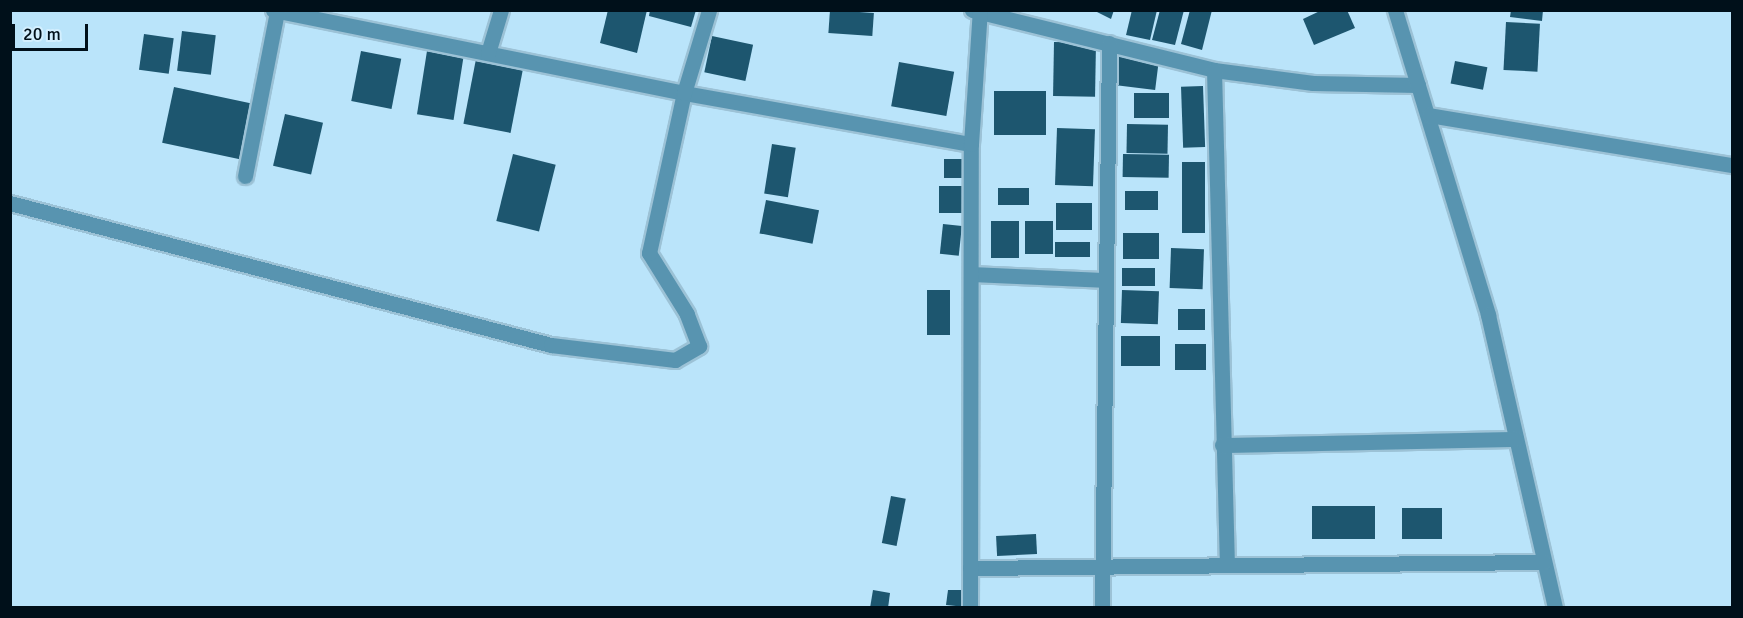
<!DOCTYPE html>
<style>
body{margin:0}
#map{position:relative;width:1743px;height:618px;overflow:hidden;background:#bae4fa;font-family:Signika,sans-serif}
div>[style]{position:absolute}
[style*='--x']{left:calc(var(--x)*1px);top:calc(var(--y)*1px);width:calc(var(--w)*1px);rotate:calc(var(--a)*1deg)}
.building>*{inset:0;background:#1d566f;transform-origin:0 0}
.roads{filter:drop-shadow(2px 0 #9cc2d6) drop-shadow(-2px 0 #9cc2d6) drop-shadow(0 2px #9cc2d6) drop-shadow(0 -2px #9cc2d6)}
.minor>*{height:15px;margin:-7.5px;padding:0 7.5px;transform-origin:7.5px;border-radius:7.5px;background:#5894b0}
span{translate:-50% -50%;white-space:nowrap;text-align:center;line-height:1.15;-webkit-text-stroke:6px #d3effe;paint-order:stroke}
.frame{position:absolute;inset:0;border:12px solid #00101a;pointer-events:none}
.scale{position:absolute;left:12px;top:24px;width:76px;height:27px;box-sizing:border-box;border:3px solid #00101a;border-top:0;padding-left:8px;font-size:18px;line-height:21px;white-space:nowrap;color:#00101a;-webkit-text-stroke:4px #d3effe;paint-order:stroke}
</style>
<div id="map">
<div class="building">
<div style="clip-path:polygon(608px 10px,647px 10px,637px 53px,600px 43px)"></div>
<div style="clip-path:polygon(650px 10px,696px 10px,691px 27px,649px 16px)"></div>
<div style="left:830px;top:10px;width:44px;height:23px;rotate:4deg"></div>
<div style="clip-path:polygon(1093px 10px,1114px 10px,1111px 19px)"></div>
<div style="clip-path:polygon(1132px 10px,1157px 10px,1150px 40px,1126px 35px)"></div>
<div style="clip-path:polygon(1160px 10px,1184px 10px,1175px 45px,1152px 40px)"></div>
<div style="clip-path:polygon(1190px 10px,1212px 10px,1202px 50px,1181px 44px)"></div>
<div style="clip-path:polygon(1322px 10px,1347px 10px,1355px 28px,1314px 45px,1303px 19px)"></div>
<div style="clip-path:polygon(1511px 10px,1543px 10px,1542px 21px,1510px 17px)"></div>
<div style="left:1506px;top:22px;width:34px;height:48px;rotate:3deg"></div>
<div style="left:182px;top:31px;width:34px;height:40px;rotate:7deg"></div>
<div style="left:144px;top:34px;width:30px;height:36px;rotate:8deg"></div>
<div style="left:712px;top:36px;width:42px;height:37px;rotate:12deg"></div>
<div style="left:1054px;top:42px;width:42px;height:54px;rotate:1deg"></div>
<div style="left:361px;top:51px;width:41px;height:51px;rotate:11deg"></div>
<div style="left:427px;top:51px;width:37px;height:64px;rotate:9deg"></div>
<div style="left:1116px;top:56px;width:43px;height:29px;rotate:7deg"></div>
<div style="left:476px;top:59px;width:48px;height:66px;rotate:11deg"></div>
<div style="left:1455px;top:61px;width:33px;height:23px;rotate:11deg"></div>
<div style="left:899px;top:62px;width:56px;height:45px;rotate:10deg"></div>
<div style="left:1203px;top:86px;width:61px;height:22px;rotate:88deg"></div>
<div style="left:174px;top:87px;width:83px;height:57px;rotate:12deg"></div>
<div style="left:994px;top:91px;width:52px;height:44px"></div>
<div style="left:1134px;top:93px;width:35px;height:25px"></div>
<div style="left:285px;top:114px;width:39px;height:53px;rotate:13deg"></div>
<div style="left:1127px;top:124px;width:41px;height:29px;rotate:1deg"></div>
<div style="left:1057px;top:128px;width:38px;height:57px;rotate:2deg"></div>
<div style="left:772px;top:144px;width:24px;height:50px;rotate:9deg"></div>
<div style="left:513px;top:154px;width:44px;height:69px;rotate:14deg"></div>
<div style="left:1123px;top:154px;width:46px;height:23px;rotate:1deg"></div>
<div style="left:944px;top:159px;width:24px;height:19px"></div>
<div style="left:1182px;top:162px;width:23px;height:71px"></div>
<div style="left:939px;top:186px;width:25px;height:27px"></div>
<div style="left:998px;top:188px;width:31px;height:17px"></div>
<div style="left:1125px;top:191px;width:33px;height:19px"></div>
<div style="left:766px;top:200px;width:54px;height:34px;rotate:11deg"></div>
<div style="left:1056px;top:203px;width:36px;height:27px"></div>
<div style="left:991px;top:221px;width:28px;height:37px"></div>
<div style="left:1025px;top:221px;width:28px;height:33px"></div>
<div style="left:943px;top:224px;width:19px;height:30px;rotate:6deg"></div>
<div style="left:1123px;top:233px;width:36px;height:26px"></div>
<div style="left:1090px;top:242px;width:15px;height:35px;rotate:90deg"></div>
<div style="left:1171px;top:248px;width:33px;height:40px;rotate:2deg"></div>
<div style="left:1122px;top:268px;width:33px;height:18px"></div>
<div style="left:927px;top:290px;width:23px;height:45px"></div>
<div style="left:1122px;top:290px;width:37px;height:33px;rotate:2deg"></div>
<div style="left:1178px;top:309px;width:27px;height:21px"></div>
<div style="left:1121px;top:336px;width:39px;height:30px"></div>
<div style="left:1175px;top:344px;width:31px;height:26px"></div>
<div style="left:891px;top:496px;width:15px;height:48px;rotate:11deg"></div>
<div style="left:1312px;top:506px;width:63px;height:33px"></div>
<div style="left:1402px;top:508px;width:40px;height:31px"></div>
<div style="left:1036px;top:534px;width:20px;height:40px;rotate:87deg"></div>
<div style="clip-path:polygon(873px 590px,890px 593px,888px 608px,870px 608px)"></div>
<div style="clip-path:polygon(948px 590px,968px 590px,966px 607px,946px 605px)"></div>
</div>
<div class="roads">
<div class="minor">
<div style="--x:273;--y:10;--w:419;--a:11.4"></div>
<div style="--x:684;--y:93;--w:291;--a:10.1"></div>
<div style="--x:972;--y:10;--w:249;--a:13.9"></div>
<div style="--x:1214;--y:70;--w:100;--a:7.5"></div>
<div style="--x:1313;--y:83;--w:105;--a:1.1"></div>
<div style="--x:1395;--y:10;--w:319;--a:73"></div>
<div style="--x:1488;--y:315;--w:301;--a:77.1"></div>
<div style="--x:488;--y:53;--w:45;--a:-73.2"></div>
<div style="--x:1214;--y:70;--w:495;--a:88.5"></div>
<div style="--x:1429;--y:115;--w:307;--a:9.4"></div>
<div style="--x:245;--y:176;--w:168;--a:-79"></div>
<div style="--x:10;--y:203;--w:559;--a:14.71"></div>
<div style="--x:551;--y:345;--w:125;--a:6.9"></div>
<div style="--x:675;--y:360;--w:28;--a:-30"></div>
<div style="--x:699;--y:346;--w:34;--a:-111"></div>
<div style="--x:687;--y:314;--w:72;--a:-121.9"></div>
<div style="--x:649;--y:253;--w:164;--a:-77.7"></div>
<div style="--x:684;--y:93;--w:87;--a:-73.2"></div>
<div style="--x:973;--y:274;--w:133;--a:2.6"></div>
<div style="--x:1222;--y:445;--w:294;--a:-1.2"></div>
<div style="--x:970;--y:568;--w:574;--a:-0.6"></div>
<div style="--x:970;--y:608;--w:464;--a:-89.9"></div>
<div style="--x:971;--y:144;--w:134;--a:-86.2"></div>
<div style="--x:1102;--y:608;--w:565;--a:-89.29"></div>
</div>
</div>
<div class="frame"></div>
<div class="scale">20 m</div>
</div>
